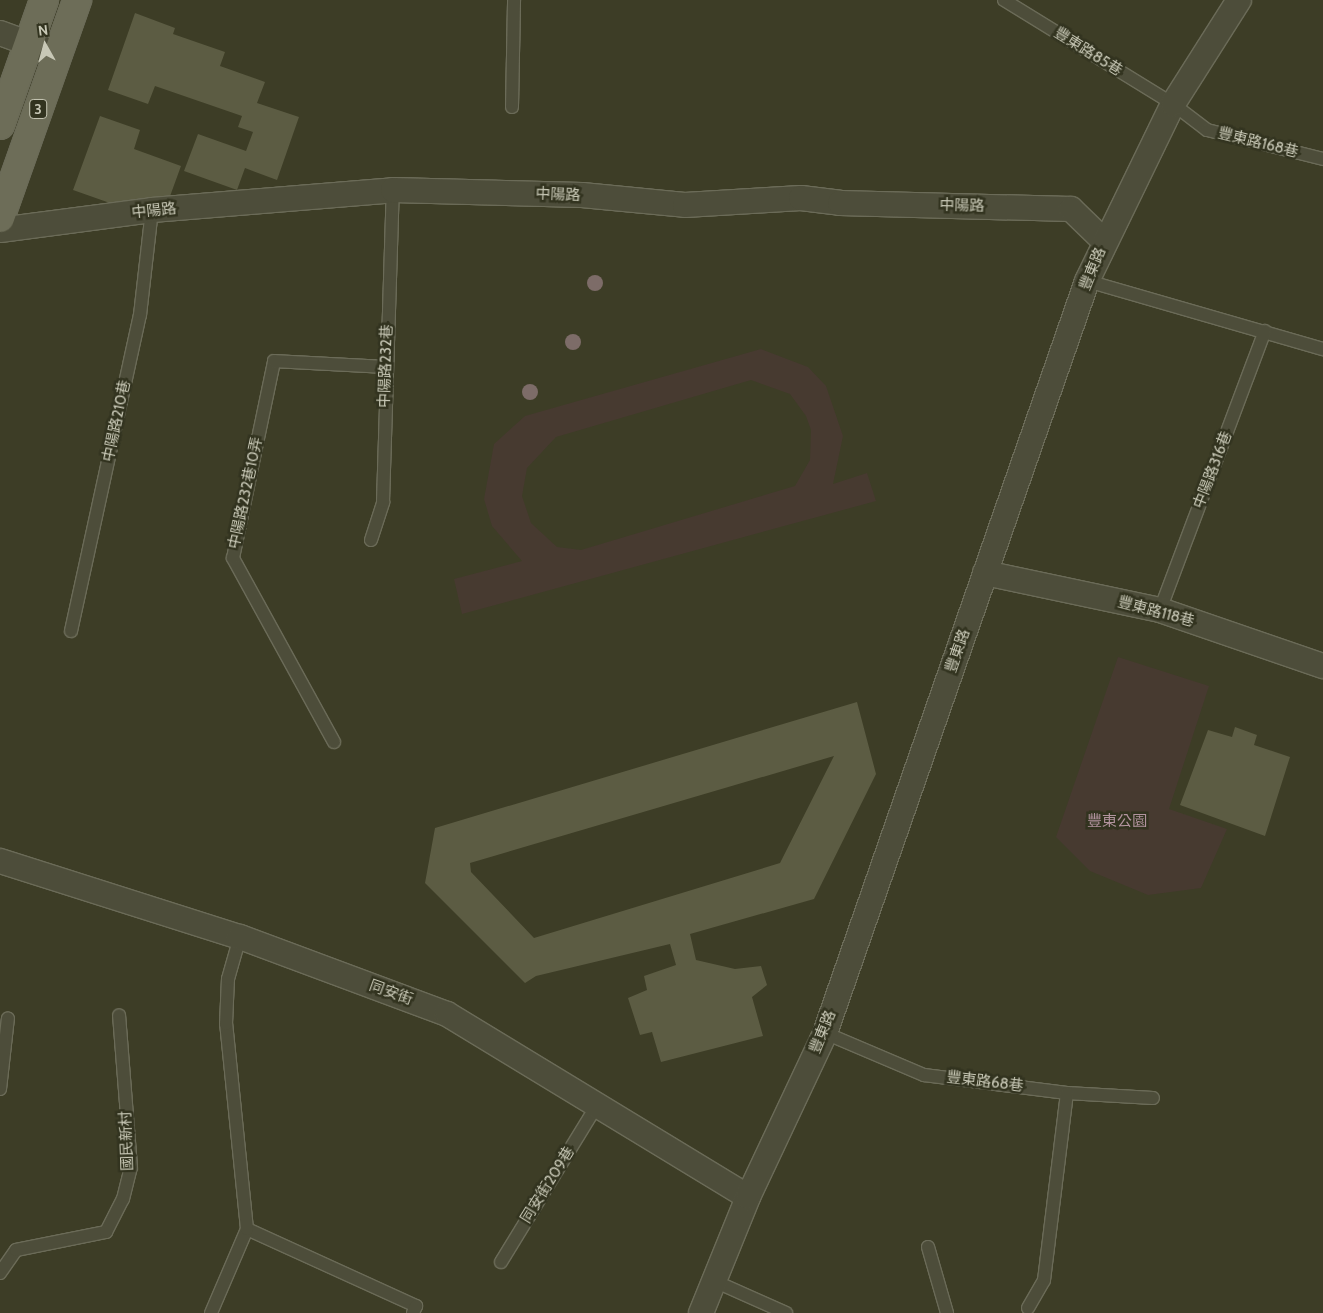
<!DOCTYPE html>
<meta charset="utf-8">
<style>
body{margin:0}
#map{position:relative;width:1323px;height:1313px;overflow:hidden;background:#3d3d26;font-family:Cabin,"Noto Sans TC",sans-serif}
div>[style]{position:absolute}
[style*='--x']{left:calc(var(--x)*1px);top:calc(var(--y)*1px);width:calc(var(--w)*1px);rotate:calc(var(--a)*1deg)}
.green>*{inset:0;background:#473a30}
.building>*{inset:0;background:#5c5c43}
.roads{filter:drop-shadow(1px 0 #6b6b58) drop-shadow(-1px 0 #6b6b58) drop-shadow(0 1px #6b6b58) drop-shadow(0 -1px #6b6b58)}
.lane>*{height:12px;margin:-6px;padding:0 6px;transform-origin:6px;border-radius:6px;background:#4d4d3a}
.street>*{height:24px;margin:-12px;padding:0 12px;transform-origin:12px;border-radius:12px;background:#4d4d3a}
.primary>*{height:28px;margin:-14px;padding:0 14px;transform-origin:14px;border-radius:14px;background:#6d6d58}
.trees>*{width:16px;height:16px;margin:-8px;border-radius:50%;background:#7d6c68}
span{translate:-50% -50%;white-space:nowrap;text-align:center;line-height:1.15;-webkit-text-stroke:5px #32331f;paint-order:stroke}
.shield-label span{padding:1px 4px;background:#32331f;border:1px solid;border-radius:4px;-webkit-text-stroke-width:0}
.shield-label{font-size:14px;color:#c8c8b6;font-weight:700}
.street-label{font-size:15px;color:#c8c8b6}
.park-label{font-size:15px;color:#b2939e}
.north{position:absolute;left:20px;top:20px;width:50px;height:50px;-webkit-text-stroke:4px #32331f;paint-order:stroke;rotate:353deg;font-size:14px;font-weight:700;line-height:20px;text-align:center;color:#c8c8b6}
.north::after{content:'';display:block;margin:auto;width:18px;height:22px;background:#c8c8b6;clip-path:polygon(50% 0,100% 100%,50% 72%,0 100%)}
</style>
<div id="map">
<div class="green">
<div style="clip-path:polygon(evenodd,761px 349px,808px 367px,826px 386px,843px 436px,833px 484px,867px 473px,876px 501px,462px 614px,454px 579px,522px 561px,492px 526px,484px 499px,494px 444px,525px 416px,761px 349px,751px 380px,790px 394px,806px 416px,811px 430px,810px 460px,795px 486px,581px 550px,557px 547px,531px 523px,522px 496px,527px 468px,556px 437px,751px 380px)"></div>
<div style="clip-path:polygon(1118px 657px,1209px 686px,1169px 809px,1227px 829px,1201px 888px,1148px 895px,1090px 871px,1056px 837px)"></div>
</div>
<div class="building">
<div style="clip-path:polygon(135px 13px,175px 28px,173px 34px,225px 52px,220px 66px,265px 82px,257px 103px,299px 117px,277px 180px,245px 168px,237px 190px,184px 171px,198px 134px,246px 151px,253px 132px,238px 127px,242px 116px,155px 86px,148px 104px,108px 90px)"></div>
<div style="clip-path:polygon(100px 116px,140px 130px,134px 149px,181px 166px,161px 221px,73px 190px)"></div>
<div style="clip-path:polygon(evenodd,857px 702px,876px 774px,814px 899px,690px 934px,696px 960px,735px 969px,761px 966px,767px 985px,752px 997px,763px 1036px,661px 1062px,652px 1032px,640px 1035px,628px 998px,647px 990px,644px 976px,676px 965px,670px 944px,536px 976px,525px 983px,425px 883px,435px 828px,857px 702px,834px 756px,780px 863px,534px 938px,471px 872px,470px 863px,834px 756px)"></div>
<div style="clip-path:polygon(1235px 727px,1257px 735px,1254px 745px,1290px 757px,1265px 836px,1180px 805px,1208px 730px,1232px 737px)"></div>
</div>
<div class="roads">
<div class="lane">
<div style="--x:1004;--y:0;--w:198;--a:31.6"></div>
<div style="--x:1173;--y:104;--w:43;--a:37.4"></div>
<div style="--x:1207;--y:130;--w:120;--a:14"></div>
<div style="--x:512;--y:107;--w:107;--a:-88.9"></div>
<div style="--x:1087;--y:281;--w:246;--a:16.1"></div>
<div style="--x:371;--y:540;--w:40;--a:-72"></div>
<div style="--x:383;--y:502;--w:312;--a:-88.2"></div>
<div style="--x:1160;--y:610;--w:298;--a:-69.4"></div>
<div style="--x:71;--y:631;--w:323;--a:-77.7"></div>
<div style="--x:140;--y:315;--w:106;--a:-83.5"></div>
<div style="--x:334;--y:742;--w:210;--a:-118.8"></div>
<div style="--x:233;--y:558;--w:201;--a:-78.2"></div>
<div style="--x:274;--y:361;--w:111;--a:3.1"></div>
<div style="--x:825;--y:1033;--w:108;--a:23"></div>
<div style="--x:924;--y:1075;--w:144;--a:7.2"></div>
<div style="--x:1067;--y:1093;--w:86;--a:3.3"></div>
<div style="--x:0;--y:1089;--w:71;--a:-83.6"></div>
<div style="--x:247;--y:1229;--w:186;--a:24.5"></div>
<div style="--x:416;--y:1306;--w:8;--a:113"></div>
<div style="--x:928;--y:1247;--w:69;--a:73.9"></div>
<div style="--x:501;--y:1262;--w:182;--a:-58.5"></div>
<div style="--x:0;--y:1273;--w:28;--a:-55"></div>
<div style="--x:16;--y:1250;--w:92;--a:-11.3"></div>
<div style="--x:106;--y:1232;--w:37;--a:-63"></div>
<div style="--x:123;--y:1199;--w:33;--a:-76"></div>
<div style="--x:131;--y:1167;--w:152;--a:-94.5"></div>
<div style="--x:714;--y:1281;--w:79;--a:24"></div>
<div style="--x:1028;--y:1308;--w:32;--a:-60"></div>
<div style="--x:1044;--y:1280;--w:188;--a:-83"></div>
<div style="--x:211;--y:1313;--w:91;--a:-66.8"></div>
<div style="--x:247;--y:1229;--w:206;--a:-95.8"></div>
<div style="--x:226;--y:1024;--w:45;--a:-87.5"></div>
<div style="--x:228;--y:979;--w:44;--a:-74.1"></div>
</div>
<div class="street">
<div style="--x:0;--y:33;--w:61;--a:20.2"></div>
<div style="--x:0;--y:230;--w:153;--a:-7.5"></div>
<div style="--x:152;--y:210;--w:242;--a:-4.7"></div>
<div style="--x:393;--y:190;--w:189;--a:1.5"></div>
<div style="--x:582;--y:195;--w:103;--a:5.5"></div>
<div style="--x:685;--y:205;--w:116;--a:-3.5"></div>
<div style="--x:801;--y:198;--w:39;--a:7"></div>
<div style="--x:840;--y:203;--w:231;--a:1.5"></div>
<div style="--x:1071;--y:209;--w:46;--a:44.1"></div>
<div style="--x:985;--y:573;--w:179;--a:11.9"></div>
<div style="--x:1160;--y:610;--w:172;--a:19"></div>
<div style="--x:0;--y:861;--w:252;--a:17.6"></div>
<div style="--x:240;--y:937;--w:221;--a:20.4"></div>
<div style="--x:447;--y:1014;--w:352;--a:31.3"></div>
<div style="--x:701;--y:1313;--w:125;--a:-67.9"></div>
<div style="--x:748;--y:1197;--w:181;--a:-64.8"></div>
<div style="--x:825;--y:1033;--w:796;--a:-70.79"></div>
<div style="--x:1087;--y:281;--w:197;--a:-64.1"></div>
<div style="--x:1173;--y:104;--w:123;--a:-57.6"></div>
</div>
<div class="primary">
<div style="--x:0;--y:125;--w:133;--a:-70.6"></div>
<div style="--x:0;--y:218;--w:231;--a:-70.5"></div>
</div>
</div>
<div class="trees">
<div style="left:595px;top:283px"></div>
<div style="left:573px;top:342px"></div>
<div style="left:530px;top:392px"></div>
</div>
<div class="shield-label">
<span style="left:38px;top:109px">3</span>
</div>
<div class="street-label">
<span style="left:1088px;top:52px;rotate:32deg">豐東路85巷</span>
<span style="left:1258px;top:143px;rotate:14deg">豐東路168巷</span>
<span style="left:558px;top:195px;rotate:2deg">中陽路</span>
<span style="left:962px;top:206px;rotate:1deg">中陽路</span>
<span style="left:154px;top:211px;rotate:-6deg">中陽路</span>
<span style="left:1093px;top:269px;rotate:-68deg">豐東路</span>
<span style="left:386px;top:366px;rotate:-88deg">中陽路232巷</span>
<span style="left:117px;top:421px;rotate:-78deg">中陽路210巷</span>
<span style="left:1213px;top:470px;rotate:-69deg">中陽路316巷</span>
<span style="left:246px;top:493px;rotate:-78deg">中陽路232巷10弄</span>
<span style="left:1156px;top:612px;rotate:15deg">豐東路118巷</span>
<span style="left:958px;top:651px;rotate:-71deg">豐東路</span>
<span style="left:391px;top:993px;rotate:20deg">同安街</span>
<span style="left:823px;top:1032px;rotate:-68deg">豐東路</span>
<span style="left:985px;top:1082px;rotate:7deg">豐東路68巷</span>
<span style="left:127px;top:1141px;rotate:-92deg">國民新村</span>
<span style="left:548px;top:1185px;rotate:-58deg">同安街209巷</span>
</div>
<div class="park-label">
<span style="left:1117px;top:822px">豐東公園</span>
</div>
<div class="north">N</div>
</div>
